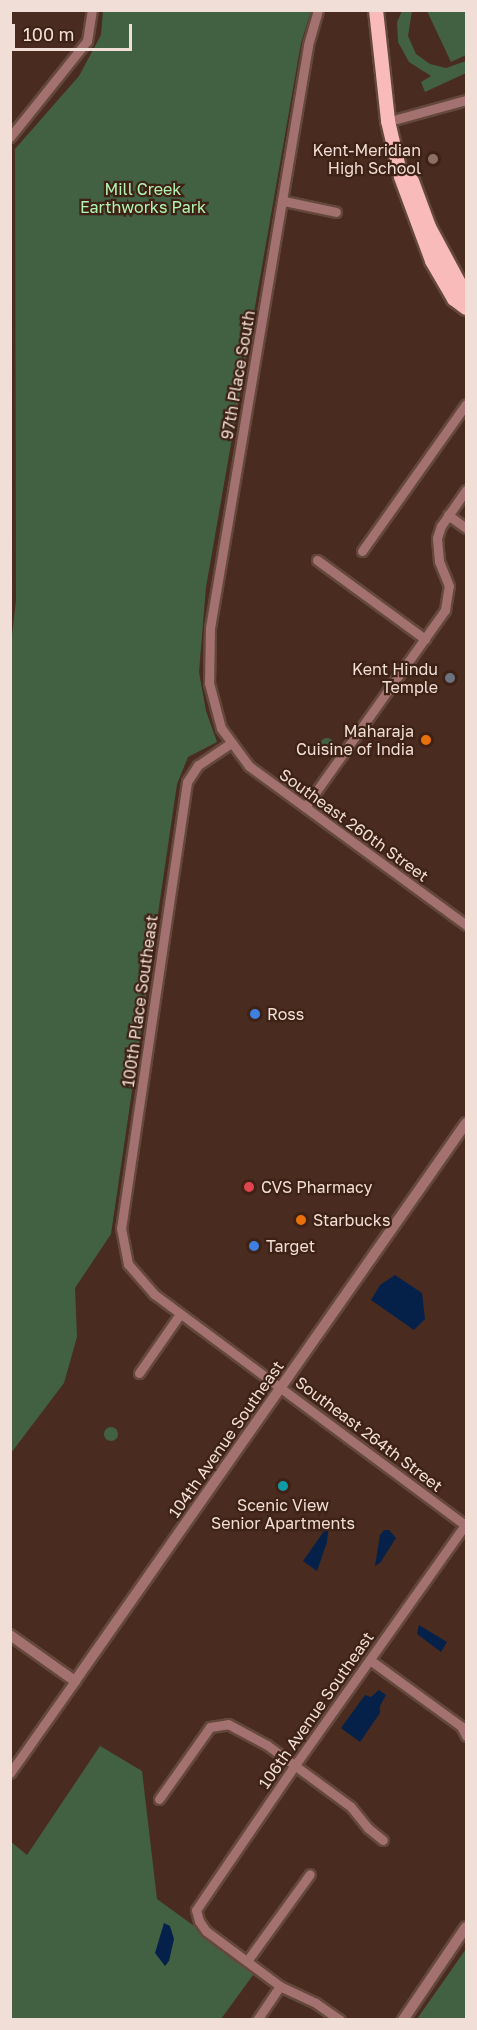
<!DOCTYPE html>
<style>
body{margin:0}
#map{position:relative;width:477px;height:2030px;overflow:hidden;background:#492c1f;font-family:"Golos Text",sans-serif}
div>[style]{position:absolute}
[style*='--x']{left:calc(var(--x)*1px);top:calc(var(--y)*1px);width:calc(var(--w)*1px);rotate:calc(var(--a)*1deg)}
.green>*{inset:0;background:#426143}
.round{border-radius:50%}
.water>*{inset:0;background:#062149}
.roads{filter:drop-shadow(2px 0 #64483c) drop-shadow(-2px 0 #64483c) drop-shadow(0 2px #64483c) drop-shadow(0 -2px #64483c)}
.minor>*{height:9px;margin:-4.5px;padding:0 4.5px;transform-origin:4.5px;border-radius:4.5px;background:#a37270}
.tertiary>*{height:10px;margin:-5px;padding:0 5px;transform-origin:5px;border-radius:5px;background:#a37270}
.primary>*{height:14px;margin:-7px;padding:0 7px;transform-origin:7px;border-radius:7px;background:#f8bbb9}
.dots>*{width:16px;height:16px;translate:-50% -50%;box-sizing:border-box;border:3px solid #3e2215;border-radius:50%}
span{translate:-50% -50%;white-space:nowrap;text-align:center;line-height:1.15;-webkit-text-stroke:4.5px #3e2215;paint-order:stroke}
.poi-label{font-size:16px;color:#f1ded6}
.right{translate:-100% -50%;text-align:right}
.left{translate:0 -50%;text-align:left}
.park-label{font-size:16px;color:#b1f4b3}
.street-label{font-size:16px;color:#f1ded6}
.frame{position:absolute;inset:0;border:12px solid #f1ded6;pointer-events:none}
.scale{position:absolute;left:12px;top:24px;width:120px;height:27px;box-sizing:border-box;border:3px solid #f1ded6;border-top:0;padding-left:8px;font-size:18px;line-height:21px;white-space:nowrap;color:#f1ded6;-webkit-text-stroke:4px #3e2215;paint-order:stroke}
</style>
<div id="map">
<div class="green">
<div style="clip-path:polygon(103px 11px,311px 11px,301px 43px,206px 587px,199px 672px,206px 711px,217px 742px,188px 757px,177px 784px,111px 1234px,75px 1288px,77px 1337px,64px 1383px,11px 1453px,10px 653px,16px 600px,15px 149px,79px 76px,101px 35px)"></div>
<div style="clip-path:polygon(402px 11px,412px 11px,408px 36px,416px 54px,430px 64px,446px 68px,466px 61px,466px 73px,425px 92px,421px 82px,431px 76px,409px 62px,398px 42px,397px 22px)"></div>
<div style="clip-path:polygon(427px 11px,466px 11px,466px 55px,451px 62px)"></div>
<div class="round" style="left:320px;top:738px;width:14px;height:14px"></div>
<div class="round" style="left:104px;top:1427px;width:14px;height:14px"></div>
<div style="clip-path:polygon(100px 1746px,142px 1771px,157px 1899px,256px 1971px,221px 2019px,11px 2019px,10px 1841px,27px 1855px)"></div>
<div style="clip-path:polygon(466px 1949px,466px 2019px,417px 2019px)"></div>
</div>
<div class="water">
<div style="clip-path:polygon(395px 1275px,422px 1293px,425px 1319px,414px 1330px,371px 1300px,380px 1285px)"></div>
<div style="clip-path:polygon(329px 1524px,327px 1542px,317px 1571px,303px 1561px)"></div>
<div style="clip-path:polygon(384px 1530px,389px 1530px,396px 1538px,380px 1563px,375px 1566px,380px 1535px)"></div>
<div style="clip-path:polygon(419px 1625px,447px 1642px,441px 1652px,417px 1634px)"></div>
<div style="clip-path:polygon(379px 1690px,386px 1695px,380px 1706px,380px 1713px,360px 1742px,341px 1728px,365px 1695px,371px 1697px)"></div>
<div style="clip-path:polygon(164px 1923px,170px 1926px,174px 1939px,169px 1961px,165px 1966px,155px 1953px)"></div>
</div>
<div class="roads">
<div class="minor">
<div style="--x:318;--y:10;--w:37;--a:106"></div>
<div style="--x:308;--y:46;--w:590;--a:99.56"></div>
<div style="--x:210;--y:628;--w:55;--a:91"></div>
<div style="--x:209;--y:683;--w:47;--a:75.1"></div>
<div style="--x:221;--y:728;--w:47;--a:53.6"></div>
<div style="--x:249;--y:766;--w:269;--a:36.2"></div>
<div style="--x:397;--y:119;--w:72;--a:-15.4"></div>
<div style="--x:10;--y:137;--w:123;--a:-51.3"></div>
<div style="--x:87;--y:41;--w:31;--a:-81"></div>
<div style="--x:284;--y:201;--w:53;--a:11.9"></div>
<div style="--x:448;--y:515;--w:22;--a:36"></div>
<div style="--x:362;--y:551;--w:180;--a:-54.7"></div>
<div style="--x:317;--y:560;--w:134;--a:36.2"></div>
<div style="--x:231;--y:743;--w:40;--a:146"></div>
<div style="--x:198;--y:765;--w:20;--a:123"></div>
<div style="--x:187;--y:782;--w:451;--a:98.4"></div>
<div style="--x:121;--y:1228;--w:37;--a:79"></div>
<div style="--x:128;--y:1264;--w:40;--a:49"></div>
<div style="--x:154;--y:1294;--w:389;--a:36.6"></div>
<div style="--x:305;--y:807;--w:242;--a:-54.6"></div>
<div style="--x:445;--y:610;--w:24;--a:-81"></div>
<div style="--x:449;--y:586;--w:27;--a:-112"></div>
<div style="--x:439;--y:561;--w:23;--a:-95"></div>
<div style="--x:437;--y:538;--w:13;--a:-72"></div>
<div style="--x:441;--y:526;--w:44;--a:-55.2"></div>
<div style="--x:139;--y:1373;--w:72;--a:-55.2"></div>
<div style="--x:370;--y:1660;--w:112;--a:36"></div>
<div style="--x:461;--y:1726;--w:11;--a:63"></div>
<div style="--x:10;--y:1773;--w:113;--a:-54.8"></div>
<div style="--x:159;--y:1799;--w:88;--a:-54.7"></div>
<div style="--x:210;--y:1727;--w:18;--a:-9"></div>
<div style="--x:228;--y:1724;--w:44;--a:28.3"></div>
<div style="--x:267;--y:1745;--w:104;--a:36.4"></div>
<div style="--x:351;--y:1807;--w:27;--a:51"></div>
<div style="--x:368;--y:1828;--w:19;--a:39"></div>
<div style="--x:247;--y:1961;--w:107;--a:-54.1"></div>
<div style="--x:257;--y:2020;--w:41;--a:-55.9"></div>
<div style="--x:340;--y:2020;--w:29;--a:-145"></div>
<div style="--x:316;--y:2003;--w:40;--a:-155"></div>
<div style="--x:280;--y:1986;--w:92;--a:-143.4"></div>
<div style="--x:206;--y:1931;--w:12;--a:-125"></div>
<div style="--x:199;--y:1921;--w:11;--a:-105"></div>
<div style="--x:196;--y:1910;--w:176;--a:-55.7"></div>
<div style="--x:295;--y:1765;--w:294;--a:-54.7"></div>
</div>
<div class="tertiary">
<div style="--x:10;--y:1635;--w:80;--a:35.3"></div>
<div style="--x:75;--y:1681;--w:681;--a:-54.98"></div>
<div style="--x:403;--y:2020;--w:112;--a:-55.9"></div>
</div>
<div class="primary">
<div style="--x:376;--y:10;--w:112;--a:83.8"></div>
<div style="--x:388;--y:121;--w:57;--a:76.9"></div>
<div style="--x:401;--y:177;--w:90;--a:69.7"></div>
<div style="--x:432;--y:261;--w:44;--a:59.9"></div>
<div style="--x:454;--y:299;--w:15;--a:37"></div>
<div style="--x:412;--y:181;--w:49;--a:69.7"></div>
<div style="--x:429;--y:227;--w:78;--a:61.8"></div>
</div>
</div>
<div class="dots">
<div style="left:433px;top:159px;background:#8d6e63"></div>
<div style="left:450px;top:678px;background:#6b7280"></div>
<div style="left:426px;top:740px;background:#e8710a"></div>
<div style="left:255px;top:1014px;background:#3f7fe0"></div>
<div style="left:249px;top:1187px;background:#e0444e"></div>
<div style="left:301px;top:1220px;background:#e8710a"></div>
<div style="left:254px;top:1246px;background:#3f7fe0"></div>
<div style="left:283px;top:1486px;background:#0f9aa8"></div>
</div>
<div class="poi-label">
<span class="right" style="left:421px;top:159px">Kent-Meridian<br>High School</span>
<span class="right" style="left:438px;top:678px">Kent Hindu<br>Temple</span>
<span class="right" style="left:414px;top:740px">Maharaja<br>Cuisine of India</span>
<span class="left" style="left:267px;top:1014px">Ross</span>
<span class="left" style="left:261px;top:1187px">CVS Pharmacy</span>
<span class="left" style="left:313px;top:1220px">Starbucks</span>
<span class="left" style="left:266px;top:1246px">Target</span>
<span style="left:283px;top:1514px">Scenic View<br>Senior Apartments</span>
</div>
<div class="park-label">
<span style="left:143px;top:198px">Mill Creek<br>Earthworks Park</span>
</div>
<div class="street-label">
<span style="left:238px;top:375px;rotate:-80deg">97th Place South</span>
<span style="left:354px;top:825px;rotate:36deg">Southeast 260th Street</span>
<span style="left:140px;top:1001px;rotate:-82deg">100th Place Southeast</span>
<span style="left:369px;top:1434px;rotate:37deg">Southeast 264th Street</span>
<span style="left:226px;top:1439px;rotate:-55deg">104th Avenue Southeast</span>
<span style="left:316px;top:1710px;rotate:-55deg">106th Avenue Southeast</span>
</div>
<div class="frame"></div>
<div class="scale">100 m</div>
</div>
